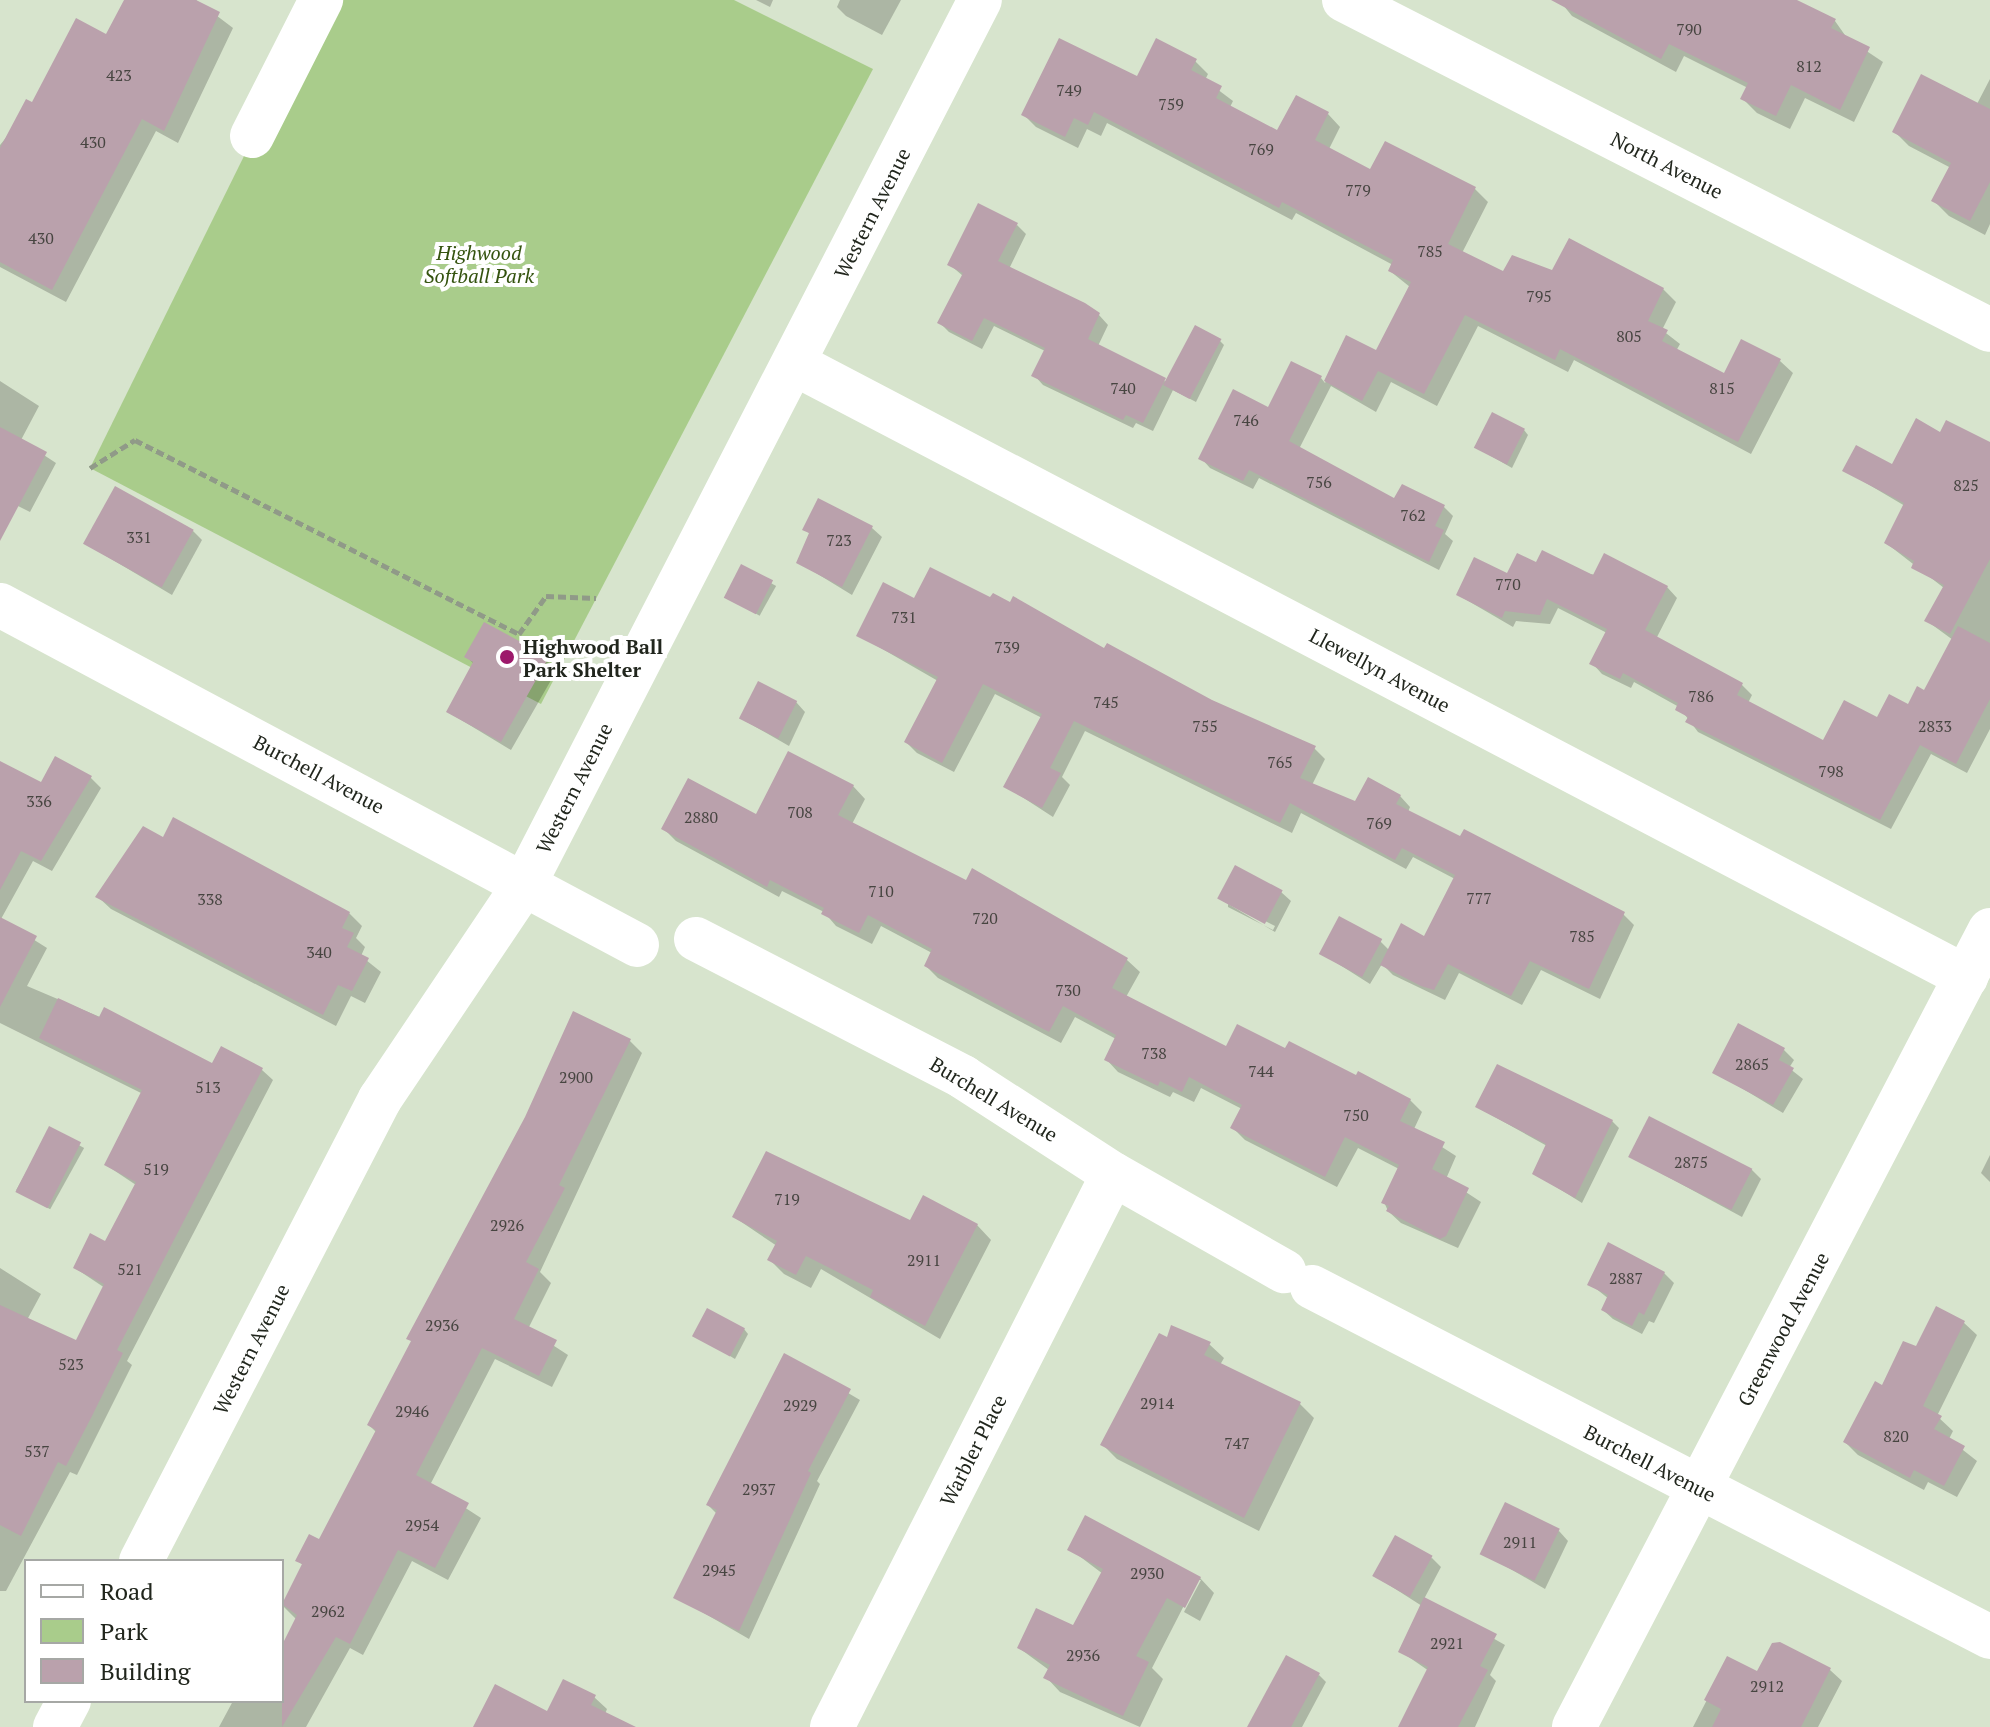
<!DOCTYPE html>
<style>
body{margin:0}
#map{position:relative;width:1990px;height:1727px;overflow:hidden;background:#d7e4cd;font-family:"PT Serif",serif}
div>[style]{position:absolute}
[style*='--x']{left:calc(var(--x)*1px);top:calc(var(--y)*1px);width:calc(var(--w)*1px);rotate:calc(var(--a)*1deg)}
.green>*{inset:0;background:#a9cc8b}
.shadow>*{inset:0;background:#0003;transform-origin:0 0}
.building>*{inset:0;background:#baa1ac;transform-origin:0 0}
.path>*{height:5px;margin-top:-2.5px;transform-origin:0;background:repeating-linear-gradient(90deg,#909a88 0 8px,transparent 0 12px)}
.minor>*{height:44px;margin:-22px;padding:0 22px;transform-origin:22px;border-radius:22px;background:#fff}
.dots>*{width:22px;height:22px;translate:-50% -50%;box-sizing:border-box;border:4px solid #fff;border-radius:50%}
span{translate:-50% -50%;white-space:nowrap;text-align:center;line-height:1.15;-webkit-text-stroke:8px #fff;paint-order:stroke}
.number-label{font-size:16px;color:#474541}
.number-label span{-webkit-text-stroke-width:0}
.street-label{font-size:20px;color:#21261d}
.park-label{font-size:20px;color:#34530f;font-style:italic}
.poi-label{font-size:20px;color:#21261d;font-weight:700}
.left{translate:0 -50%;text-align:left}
.legend{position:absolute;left:24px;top:1559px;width:260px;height:144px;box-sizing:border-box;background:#fff;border:2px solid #a6a8a5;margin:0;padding:10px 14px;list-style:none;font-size:24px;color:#21261d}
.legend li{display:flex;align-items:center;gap:16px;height:40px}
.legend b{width:40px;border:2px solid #a6a8a5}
</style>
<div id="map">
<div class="green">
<div style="clip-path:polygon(321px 0,734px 0,873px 69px,541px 704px,90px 468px)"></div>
</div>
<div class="shadow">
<div style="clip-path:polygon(126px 0,196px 0,233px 28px,178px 143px,156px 131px,66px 302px,0 267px,0 145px,33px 105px,107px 36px)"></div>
<div style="clip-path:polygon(756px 0,773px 0,770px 7px)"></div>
<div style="clip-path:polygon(840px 0,901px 0,882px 35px,846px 16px,837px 7px)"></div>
<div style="clip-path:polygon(1559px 0,1793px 0,1835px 21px,1847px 38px,1883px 62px,1854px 122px,1805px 98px,1790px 129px,1757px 113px,1743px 99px,1748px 88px,1684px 56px,1676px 72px,1572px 16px)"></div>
<div style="clip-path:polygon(1195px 61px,1208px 74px,1205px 80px,1233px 101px,1230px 107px,1278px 133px,1328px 114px,1340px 127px,1329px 149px,1371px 172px,1475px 189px,1488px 202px,1462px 253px,1504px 274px,1553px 273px,1663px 289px,1676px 302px,1662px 330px,1680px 344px,1676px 351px,1725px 375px,1780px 361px,1793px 373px,1751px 454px,1574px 360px,1568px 372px,1478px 326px,1437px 406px,1391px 382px,1376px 412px,1331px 386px,1299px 449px,1395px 501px,1444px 507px,1453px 516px,1445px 534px,1453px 541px,1439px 570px,1259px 478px,1253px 489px,1210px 468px,1201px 458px,1321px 378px,1325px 383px,1347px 338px,1377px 353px,1410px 287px,1390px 271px,1393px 265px,1296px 213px,1292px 220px,1107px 123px,1101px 136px,1087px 129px,1078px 148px,1036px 127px,1023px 114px)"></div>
<div style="clip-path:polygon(1990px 79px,1990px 224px,1985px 235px,1949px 216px,1934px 201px,1951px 168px,1909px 146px,1894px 131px,1977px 104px)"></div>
<div style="clip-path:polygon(1017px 225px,1026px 234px,1009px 269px,1099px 315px,1108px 325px,1098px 346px,1168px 383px,1220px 341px,1224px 345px,1196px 402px,1173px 390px,1153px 431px,1136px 423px,1133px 428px,1043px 385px,1034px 375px,1045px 351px,994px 326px,982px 349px,949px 332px,939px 322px,963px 276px,949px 264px)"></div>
<div style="clip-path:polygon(0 381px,39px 406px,21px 440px,56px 463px,30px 512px,0 497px)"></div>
<div style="clip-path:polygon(1524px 430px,1528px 435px,1512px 468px,1477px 448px)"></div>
<div style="clip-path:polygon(1941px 434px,1990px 444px,1990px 729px,1967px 773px,1931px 754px,1891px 829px,1698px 732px,1679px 707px,1634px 682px,1631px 688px,1602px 674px,1592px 663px,1607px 633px,1558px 608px,1550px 624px,1516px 621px,1513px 627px,1458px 595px,1537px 565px,1667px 587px,1677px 598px,1656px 639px,1742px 685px,1752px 695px,1748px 703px,1824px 743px,1909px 707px,1925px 693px,1953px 640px,1927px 621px,1944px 588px,1886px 543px,1905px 506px,1844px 470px,1893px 466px)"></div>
<div style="clip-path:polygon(872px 528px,882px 537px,852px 595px,798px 562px,811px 535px,805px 529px)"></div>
<div style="clip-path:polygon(193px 531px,202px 540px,172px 595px,86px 544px)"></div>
<div style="left:742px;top:567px;width:39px;height:34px;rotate:29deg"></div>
<div style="clip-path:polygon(914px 601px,1105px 651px,1314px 748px,1325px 759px,1312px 785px,1356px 804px,1400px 796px,1410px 807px,1408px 812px,1623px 914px,1634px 925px,1600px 999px,1541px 970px,1522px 1005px,1459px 973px,1445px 1000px,1393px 975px,1382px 964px,1370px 984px,1321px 953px,1380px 941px,1389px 950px,1425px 938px,1455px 879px,1413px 857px,1406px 869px,1301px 813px,1292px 833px,1085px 731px,1062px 777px,1070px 785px,1053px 817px,1005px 786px,1042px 718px,995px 694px,954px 772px,917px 753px,906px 742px,938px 681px,858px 635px)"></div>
<div style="clip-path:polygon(485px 625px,558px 668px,511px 750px,448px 712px,474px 664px,467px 657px)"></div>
<div style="clip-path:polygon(796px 702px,805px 712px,789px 746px,742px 719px)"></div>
<div style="clip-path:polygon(0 763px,42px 785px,90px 777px,101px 788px,52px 871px,33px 861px,1px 919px,47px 948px,27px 986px,213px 1065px,262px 1070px,273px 1080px,127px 1361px,132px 1365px,77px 1475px,70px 1472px,6px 1591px,0 1591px,0 1268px,41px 1294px,27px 1320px,77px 1343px,105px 1288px,75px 1268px,106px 1243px,136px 1185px,106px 1165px,143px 1094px,0 1023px)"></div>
<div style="clip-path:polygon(853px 786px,865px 799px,852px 824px,967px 883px,973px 871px,1127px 960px,1140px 972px,1126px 997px,1227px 1048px,1286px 1051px,1410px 1100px,1422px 1112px,1414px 1129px,1456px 1156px,1446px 1179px,1481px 1202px,1458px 1248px,1401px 1223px,1388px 1211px,1384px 1202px,1399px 1169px,1358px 1148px,1337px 1187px,1245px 1140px,1233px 1128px,1242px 1109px,1201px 1088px,1194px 1102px,1173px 1092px,1170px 1097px,1118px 1072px,1106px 1059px,1116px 1039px,1075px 1017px,1061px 1043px,938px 978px,926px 966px,932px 953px,881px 926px,872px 944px,836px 926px,824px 912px,782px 891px,779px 897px,676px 841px,664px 829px,757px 816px)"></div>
<div style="clip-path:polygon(164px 839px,349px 913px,362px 926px,356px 938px,365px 947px,361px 956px,381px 972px,365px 1003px,351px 996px,336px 1026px,111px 909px,98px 897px)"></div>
<div style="clip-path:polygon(evenodd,1281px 892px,1291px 901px,1275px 932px,1220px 899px,1281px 892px,1228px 902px,1275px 926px,1273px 930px,1228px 907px,1228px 902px)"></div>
<div style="clip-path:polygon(629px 1040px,642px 1053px,540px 1272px,551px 1283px,528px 1329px,568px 1355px,552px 1387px,495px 1359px,430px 1485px,481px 1518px,448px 1580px,412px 1561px,363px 1655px,350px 1648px,306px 1727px,219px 1727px,233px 1701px,282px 1701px,282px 1649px,297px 1620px,283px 1606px,304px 1566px,298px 1561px,320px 1542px,377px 1433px,369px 1425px)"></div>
<div style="clip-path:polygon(1784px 1050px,1794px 1060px,1789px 1068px,1803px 1079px,1783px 1113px,1715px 1072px)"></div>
<div style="clip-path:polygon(1477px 1107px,1612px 1121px,1619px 1128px,1582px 1203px,1534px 1173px,1547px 1146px)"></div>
<div style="left:50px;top:1129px;width:39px;height:70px;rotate:29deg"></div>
<div style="clip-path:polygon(1990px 1155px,1990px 1182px,1981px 1173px)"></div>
<div style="clip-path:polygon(1631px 1157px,1751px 1169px,1761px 1179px,1742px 1217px)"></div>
<div style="clip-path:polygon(734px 1217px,977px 1225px,991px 1240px,940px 1339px,821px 1269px,811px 1288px,784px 1274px,770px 1260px,777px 1246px)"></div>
<div style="clip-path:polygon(1664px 1273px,1674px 1283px,1654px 1323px,1649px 1321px,1642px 1334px,1613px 1319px,1603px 1310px,1609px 1299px,1590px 1284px)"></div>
<div style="clip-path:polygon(1963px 1322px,1977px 1335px,1937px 1416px,1953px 1431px,1949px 1439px,1977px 1461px,1957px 1497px,1928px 1482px,1924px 1490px,1858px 1455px,1845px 1442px,1917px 1349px)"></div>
<div style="clip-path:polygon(744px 1329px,748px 1334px,735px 1359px,695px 1335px)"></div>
<div style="clip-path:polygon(1168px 1340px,1209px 1344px,1224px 1358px,1220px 1365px,1300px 1404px,1314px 1418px,1259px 1531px,1117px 1459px,1103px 1445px)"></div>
<div style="clip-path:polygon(785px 1356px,860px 1400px,817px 1481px,820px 1484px,749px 1639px,676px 1597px,717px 1514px,708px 1505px)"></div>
<div style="clip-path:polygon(1559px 1531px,1568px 1541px,1545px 1589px,1483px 1553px)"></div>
<div style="clip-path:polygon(1070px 1549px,1200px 1578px,1214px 1593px,1200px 1621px,1184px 1612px,1201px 1580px,1197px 1580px,1152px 1668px,1163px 1679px,1140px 1727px,1060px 1692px,1046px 1677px,1049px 1670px,1019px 1648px,1074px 1628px,1103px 1574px)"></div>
<div style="clip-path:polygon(1432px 1558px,1441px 1567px,1424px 1599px,1505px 1645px,1490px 1675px,1496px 1681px,1475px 1727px,1400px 1727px,1429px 1671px,1400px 1651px,1422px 1606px,1375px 1576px)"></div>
<div style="clip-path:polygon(1773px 1646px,1830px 1670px,1842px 1681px,1818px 1727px,1693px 1727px,1728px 1659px,1758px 1674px)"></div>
<div style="clip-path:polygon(1319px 1675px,1326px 1682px,1302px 1727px,1249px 1727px)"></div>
<div style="clip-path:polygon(594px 1697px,607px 1709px,605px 1714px,631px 1727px,475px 1727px,548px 1713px)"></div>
</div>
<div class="building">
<div style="clip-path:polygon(124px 0,196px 0,220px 12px,164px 131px,142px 119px,52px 290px,0 262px,0 148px,26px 99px,32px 102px,76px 18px,106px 34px)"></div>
<div style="clip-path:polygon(1551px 0,1797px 0,1836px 19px,1831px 28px,1870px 47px,1840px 110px,1791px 85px,1776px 116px,1740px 99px,1748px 83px,1669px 44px,1661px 59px)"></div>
<div style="clip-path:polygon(1059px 38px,1137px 76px,1156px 38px,1197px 59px,1191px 70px,1222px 86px,1216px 98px,1277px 130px,1296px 95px,1329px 112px,1315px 140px,1370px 169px,1385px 141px,1476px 187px,1448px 244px,1503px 271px,1512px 255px,1552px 270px,1569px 238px,1664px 288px,1648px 321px,1668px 330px,1662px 341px,1724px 373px,1741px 339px,1781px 359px,1738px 442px,1560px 349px,1555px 360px,1465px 315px,1424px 394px,1378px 371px,1362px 401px,1324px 381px,1346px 335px,1376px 350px,1411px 282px,1388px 271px,1393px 260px,1282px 202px,1279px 208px,1094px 112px,1088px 125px,1074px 118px,1065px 137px,1021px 115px)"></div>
<div style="clip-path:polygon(1921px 74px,1990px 109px,1990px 182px,1970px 221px,1931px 201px,1951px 163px,1892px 132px)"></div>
<div style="clip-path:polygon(978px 203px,1018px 223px,998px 261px,1085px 303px,1100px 313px,1088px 339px,1166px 378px,1143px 423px,1126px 415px,1123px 420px,1031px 376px,1045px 348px,984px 318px,972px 341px,937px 323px,963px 273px,947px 265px)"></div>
<div style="left:1195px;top:325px;width:30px;height:68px;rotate:28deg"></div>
<div style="clip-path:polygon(1291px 361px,1322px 376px,1289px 441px,1394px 498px,1402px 484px,1445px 505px,1435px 526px,1444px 530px,1429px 562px,1249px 470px,1243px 481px,1198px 459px,1233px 389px,1268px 407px)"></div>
<div style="left:1492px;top:412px;width:37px;height:40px;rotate:27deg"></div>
<div style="clip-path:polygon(1916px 418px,1940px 432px,1946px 420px,1990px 442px,1990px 559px,1950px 634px,1924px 621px,1944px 585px,1911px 568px,1914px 561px,1884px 543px,1904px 503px,1842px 471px,1856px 445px,1892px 464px)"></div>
<div style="clip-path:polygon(0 427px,47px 452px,0 541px)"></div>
<div style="left:115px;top:486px;width:90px;height:66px;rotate:29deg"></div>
<div style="clip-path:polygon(818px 498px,873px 526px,842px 587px,796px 563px,809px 533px,802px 530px)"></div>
<div style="clip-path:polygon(1542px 550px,1593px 575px,1604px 553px,1668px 586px,1645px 630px,1743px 683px,1737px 695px,1823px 740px,1844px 700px,1877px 717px,1889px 694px,1908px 704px,1917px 686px,1924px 690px,1958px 626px,1990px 643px,1990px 699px,1956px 764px,1920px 745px,1880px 820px,1685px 722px,1688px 717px,1675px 710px,1678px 703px,1623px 673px,1620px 679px,1589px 664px,1607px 629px,1547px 599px,1540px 615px,1505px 611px,1502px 618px,1456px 595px,1474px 557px,1507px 573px,1517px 553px,1536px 562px)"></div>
<div style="left:741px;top:564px;width:36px;height:38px;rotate:27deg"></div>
<div style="clip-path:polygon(930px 567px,990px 597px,993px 593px,1010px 602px,1013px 596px,1104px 648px,1107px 643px,1212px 700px,1316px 746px,1300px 778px,1355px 801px,1368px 777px,1401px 795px,1396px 804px,1460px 836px,1464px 829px,1625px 912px,1589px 989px,1530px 961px,1511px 996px,1448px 964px,1434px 990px,1421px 986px,1380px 965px,1401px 923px,1424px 936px,1455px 875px,1402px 848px,1395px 860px,1290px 803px,1280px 823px,1074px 721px,1050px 768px,1061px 773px,1042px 808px,1003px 787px,1042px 714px,983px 684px,942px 763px,904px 742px,938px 677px,856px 636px,883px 582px,914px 598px)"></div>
<div style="clip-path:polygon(484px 622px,549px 657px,501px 742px,446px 712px,473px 662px,464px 657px)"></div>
<div style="left:758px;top:681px;width:44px;height:42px;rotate:27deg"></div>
<div style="clip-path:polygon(788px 751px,854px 785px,838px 815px,966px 880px,972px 868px,1128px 958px,1112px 988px,1226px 1046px,1237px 1024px,1285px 1048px,1289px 1041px,1356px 1075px,1358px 1071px,1411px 1099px,1400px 1121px,1445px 1142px,1432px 1169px,1469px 1188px,1446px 1236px,1440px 1239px,1386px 1211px,1389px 1206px,1381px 1203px,1399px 1165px,1345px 1137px,1325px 1177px,1230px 1128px,1242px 1105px,1189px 1077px,1182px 1092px,1160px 1081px,1158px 1086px,1104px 1060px,1116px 1035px,1063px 1006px,1049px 1032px,924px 966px,932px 949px,868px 915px,859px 933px,821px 914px,824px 908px,770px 880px,767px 887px,661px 829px,688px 778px,756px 814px)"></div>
<div style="clip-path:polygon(55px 756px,92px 776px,41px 861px,21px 851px,0 890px,0 761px,41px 782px)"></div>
<div style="clip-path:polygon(173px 817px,350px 912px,342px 928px,354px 933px,347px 947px,369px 958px,352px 991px,338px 985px,323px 1015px,95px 897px,143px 826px,163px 837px)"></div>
<div style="left:1235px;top:865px;width:54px;height:38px;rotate:28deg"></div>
<div style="left:1339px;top:916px;width:49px;height:43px;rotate:28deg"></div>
<div style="clip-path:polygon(0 917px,37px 936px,0 1007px)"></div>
<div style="clip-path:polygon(58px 998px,99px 1017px,104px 1007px,212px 1063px,221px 1046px,263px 1068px,117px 1350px,123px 1353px,92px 1416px,66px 1466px,58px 1462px,21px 1536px,0 1525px,0 1305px,76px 1340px,104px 1284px,73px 1268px,90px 1233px,105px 1241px,136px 1182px,104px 1165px,142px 1090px,39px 1038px)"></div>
<div style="clip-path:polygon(573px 1011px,631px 1039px,559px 1185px,565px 1188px,526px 1262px,539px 1269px,514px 1319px,557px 1340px,539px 1376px,482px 1348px,416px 1475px,469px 1503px,435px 1568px,398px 1550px,350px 1644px,336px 1637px,282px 1727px,282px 1645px,297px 1615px,282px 1604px,302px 1564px,295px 1561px,309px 1534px,319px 1539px,376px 1430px,367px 1425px,411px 1341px,406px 1339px,525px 1117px)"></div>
<div style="clip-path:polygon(1738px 1023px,1785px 1048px,1779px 1060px,1794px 1068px,1773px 1105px,1712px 1073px)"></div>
<div style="clip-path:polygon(1497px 1064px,1613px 1120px,1575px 1198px,1532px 1174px,1546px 1144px,1475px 1107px)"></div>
<div style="left:1649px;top:1116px;width:116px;height:46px;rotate:27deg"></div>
<div style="left:49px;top:1126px;width:36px;height:74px;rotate:27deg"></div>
<div style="clip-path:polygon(766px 1151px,910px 1220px,923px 1195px,978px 1224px,925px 1326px,870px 1297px,873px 1290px,806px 1256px,796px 1275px,767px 1260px,777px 1241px,732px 1217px)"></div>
<div style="clip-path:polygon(1608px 1242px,1665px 1272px,1644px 1315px,1639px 1312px,1632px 1326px,1601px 1310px,1608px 1295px,1587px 1285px)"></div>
<div style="clip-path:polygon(1936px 1306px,1965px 1321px,1923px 1406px,1942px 1416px,1934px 1429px,1965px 1446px,1944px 1486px,1914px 1470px,1910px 1478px,1843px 1442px,1875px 1381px,1882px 1385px,1903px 1341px,1916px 1346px)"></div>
<div style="left:707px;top:1308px;width:43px;height:32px;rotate:28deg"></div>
<div style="clip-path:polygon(1171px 1325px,1211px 1342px,1204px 1355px,1301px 1402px,1244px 1518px,1100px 1445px,1159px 1333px,1167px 1337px)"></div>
<div style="clip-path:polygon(784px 1353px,851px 1389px,808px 1471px,811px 1473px,739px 1631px,673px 1598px,717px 1510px,706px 1505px)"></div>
<div style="left:1505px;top:1502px;width:61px;height:58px;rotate:26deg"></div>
<div style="clip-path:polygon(1085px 1515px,1201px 1577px,1185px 1608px,1167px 1598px,1136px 1656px,1149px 1662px,1123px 1716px,1043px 1678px,1050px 1665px,1017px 1648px,1036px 1608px,1073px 1625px,1103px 1569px,1067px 1550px)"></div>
<div style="left:1395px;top:1535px;width:43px;height:47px;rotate:29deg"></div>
<div style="clip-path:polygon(1424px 1597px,1497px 1634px,1480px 1666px,1488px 1670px,1458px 1727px,1398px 1727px,1428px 1667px,1398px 1652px)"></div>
<div style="clip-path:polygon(1780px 1642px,1831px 1668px,1801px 1727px,1712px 1727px,1721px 1709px,1704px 1700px,1727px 1656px,1757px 1671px,1772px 1643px)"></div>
<div style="clip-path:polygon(1286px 1655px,1320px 1673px,1291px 1727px,1247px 1727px)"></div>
<div style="clip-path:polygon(563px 1679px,596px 1695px,591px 1705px,636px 1727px,473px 1727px,495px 1684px,547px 1711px)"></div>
</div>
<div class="path">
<div style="--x:90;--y:468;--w:53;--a:-31.9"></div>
<div style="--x:135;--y:440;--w:430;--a:26.8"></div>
<div style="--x:519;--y:634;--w:47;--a:-54.6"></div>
<div style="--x:546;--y:596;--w:50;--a:2.3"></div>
</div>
<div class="minor">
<div style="--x:1344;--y:0;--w:725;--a:27.06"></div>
<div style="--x:252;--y:136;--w:153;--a:-63.1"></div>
<div style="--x:795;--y:364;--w:1322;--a:27.63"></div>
<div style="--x:0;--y:605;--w:722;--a:28.09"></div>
<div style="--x:696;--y:939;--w:301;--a:27.3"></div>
<div style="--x:963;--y:1077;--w:179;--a:32.9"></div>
<div style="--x:1113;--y:1174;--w:197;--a:29.6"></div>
<div style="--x:1312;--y:1287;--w:763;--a:27.3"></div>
<div style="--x:141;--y:1561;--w:520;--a:-62.65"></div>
<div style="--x:380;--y:1099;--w:260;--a:-56.1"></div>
<div style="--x:525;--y:883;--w:993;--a:-62.74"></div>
<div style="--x:55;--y:1727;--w:30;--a:-62"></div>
<div style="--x:832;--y:1727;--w:620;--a:-63.06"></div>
<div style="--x:1574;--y:1727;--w:899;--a:-62.44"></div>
</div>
<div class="dots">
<div style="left:507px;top:657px;background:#9d196b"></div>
</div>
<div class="number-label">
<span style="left:1689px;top:29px">790</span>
<span style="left:1809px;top:66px">812</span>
<span style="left:119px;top:75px">423</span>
<span style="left:1069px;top:90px">749</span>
<span style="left:1171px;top:104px">759</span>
<span style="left:93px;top:142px">430</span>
<span style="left:1261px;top:149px">769</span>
<span style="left:1358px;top:190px">779</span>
<span style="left:41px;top:238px">430</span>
<span style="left:1430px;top:251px">785</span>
<span style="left:1539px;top:296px">795</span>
<span style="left:1629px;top:336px">805</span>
<span style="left:1123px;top:388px">740</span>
<span style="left:1722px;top:388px">815</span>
<span style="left:1246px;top:420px">746</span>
<span style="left:1319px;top:482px">756</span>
<span style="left:1966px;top:485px">825</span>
<span style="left:1413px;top:515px">762</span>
<span style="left:139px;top:537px">331</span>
<span style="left:839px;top:540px">723</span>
<span style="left:1508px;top:584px">770</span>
<span style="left:904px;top:617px">731</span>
<span style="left:1007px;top:647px">739</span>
<span style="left:1701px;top:696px">786</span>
<span style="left:1106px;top:702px">745</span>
<span style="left:1205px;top:726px">755</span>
<span style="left:1935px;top:726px">2833</span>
<span style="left:1280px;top:762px">765</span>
<span style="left:1831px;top:771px">798</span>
<span style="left:39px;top:801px">336</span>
<span style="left:800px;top:812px">708</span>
<span style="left:701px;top:817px">2880</span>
<span style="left:1379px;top:823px">769</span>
<span style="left:881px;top:891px">710</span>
<span style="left:1479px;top:898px">777</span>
<span style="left:210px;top:899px">338</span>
<span style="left:985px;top:918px">720</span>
<span style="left:1582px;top:936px">785</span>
<span style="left:319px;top:952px">340</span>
<span style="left:1068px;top:990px">730</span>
<span style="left:1154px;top:1053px">738</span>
<span style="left:1752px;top:1064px">2865</span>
<span style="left:1261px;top:1071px">744</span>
<span style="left:576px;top:1077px">2900</span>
<span style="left:208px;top:1087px">513</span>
<span style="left:1356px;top:1115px">750</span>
<span style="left:1691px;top:1162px">2875</span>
<span style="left:156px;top:1169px">519</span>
<span style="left:787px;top:1199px">719</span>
<span style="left:507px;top:1225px">2926</span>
<span style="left:924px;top:1260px">2911</span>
<span style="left:130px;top:1269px">521</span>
<span style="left:1626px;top:1278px">2887</span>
<span style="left:442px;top:1325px">2936</span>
<span style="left:71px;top:1364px">523</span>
<span style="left:1157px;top:1403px">2914</span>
<span style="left:800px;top:1405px">2929</span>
<span style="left:412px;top:1411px">2946</span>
<span style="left:1896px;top:1436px">820</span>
<span style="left:1237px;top:1443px">747</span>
<span style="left:37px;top:1451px">537</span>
<span style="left:759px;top:1489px">2937</span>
<span style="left:422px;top:1525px">2954</span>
<span style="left:1520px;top:1542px">2911</span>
<span style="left:719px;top:1570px">2945</span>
<span style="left:1147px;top:1573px">2930</span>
<span style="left:328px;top:1611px">2962</span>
<span style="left:1447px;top:1643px">2921</span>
<span style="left:1083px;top:1655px">2936</span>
<span style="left:1767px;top:1686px">2912</span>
</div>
<div class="street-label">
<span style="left:1667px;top:165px;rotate:27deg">North Avenue</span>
<span style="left:872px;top:213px;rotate:-63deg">Western Avenue</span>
<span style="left:1380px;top:670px;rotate:28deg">Llewellyn Avenue</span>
<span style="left:319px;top:774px;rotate:28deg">Burchell Avenue</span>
<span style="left:574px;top:788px;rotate:-63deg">Western Avenue</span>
<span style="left:994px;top:1099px;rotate:31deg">Burchell Avenue</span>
<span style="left:1783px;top:1329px;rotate:-62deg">Greenwood Avenue</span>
<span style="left:251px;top:1349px;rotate:-63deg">Western Avenue</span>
<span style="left:973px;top:1450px;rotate:-63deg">Warbler Place</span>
<span style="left:1650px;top:1463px;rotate:27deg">Burchell Avenue</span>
</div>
<div class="park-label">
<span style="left:479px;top:264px">Highwood<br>Softball Park</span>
</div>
<div class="poi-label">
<span class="left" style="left:523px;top:658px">Highwood Ball<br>Park Shelter</span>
</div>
<ul class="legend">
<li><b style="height:10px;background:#fff"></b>Road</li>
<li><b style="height:22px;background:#a9cc8b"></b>Park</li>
<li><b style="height:22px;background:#baa1ac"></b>Building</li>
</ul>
</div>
